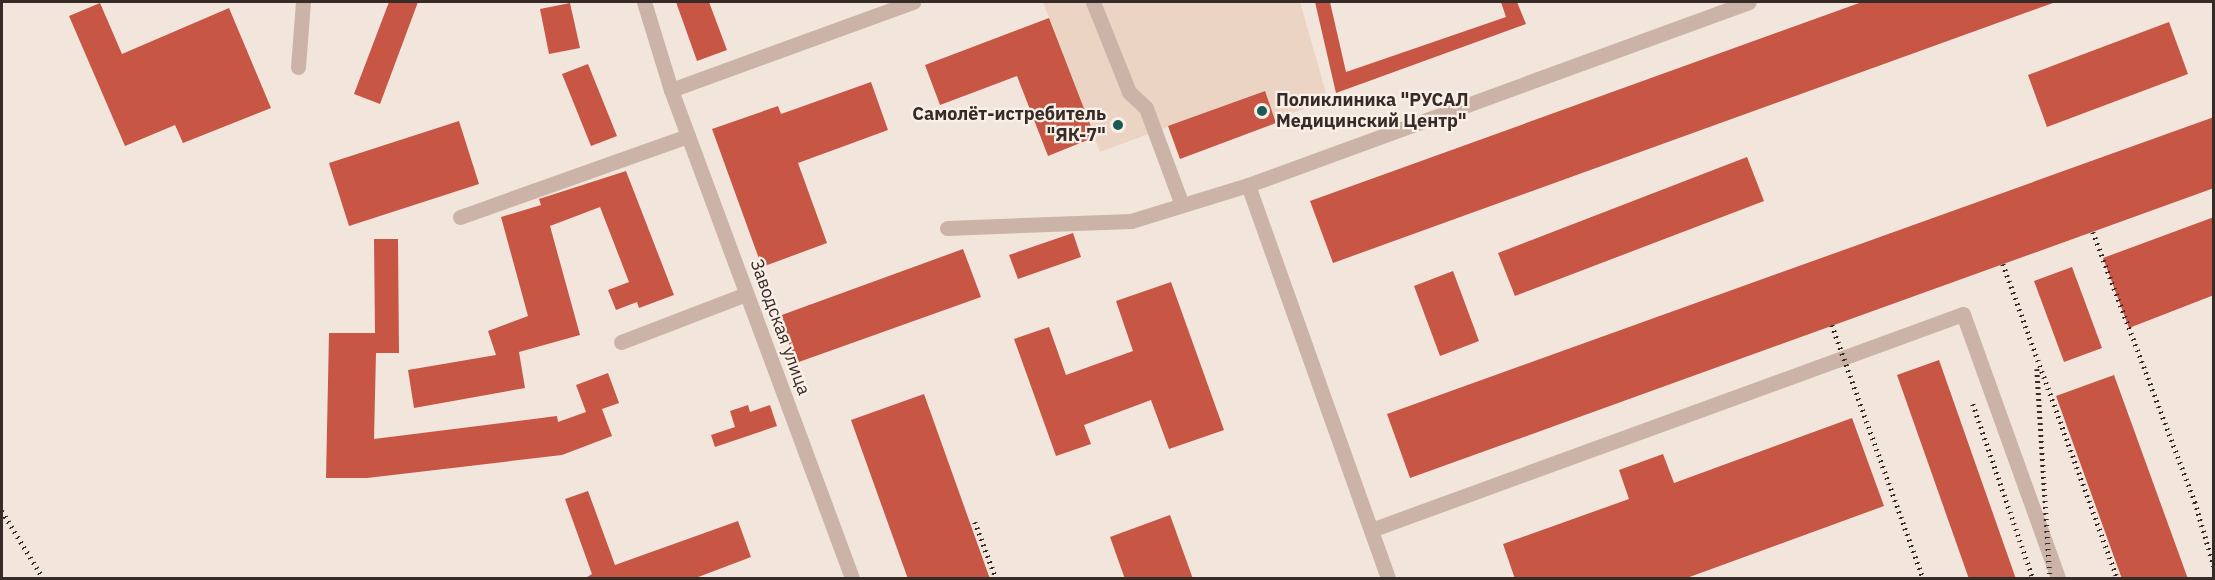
<!DOCTYPE html>
<html>
<head>
<meta charset="utf-8">
<style>
  body { margin:0 }
  #map { position:relative; width:2215px; height:580px; overflow:hidden; background:#f2e5dc; font-family:"IBM Plex Sans",sans-serif }
  div>[style] { position:absolute }
  .plaza>* { inset:0; background:#ebd4c3 }
  .building>* { inset:0; background:#c75645 }
  .minor>* { height:15px; margin:-7.5px; padding:0 7.5px; transform-origin:7.5px; border-radius:7.5px; background:#cbb4a7 }
  .rail>* { height:4.5px; margin-top:-2.25px; transform-origin:0; background:repeating-linear-gradient(90deg,#372b28 0 1.5px,transparent 0 6px) }
  .dots>* { width:16px; height:16px; translate:-50% -50%; box-sizing:border-box; border:3px solid #faf0e8; border-radius:50% }
  span { translate:-50% -50%; white-space:nowrap; text-align:center; line-height:1.15; -webkit-text-stroke:4.5px #faf0e8; paint-order:stroke }
  .poi-label { font-size:18px; color:#372b28; font-weight:700 }
  .left { translate:0 -50%; text-align:left }
  .right { translate:-100% -50%; text-align:right }
  .street-label { font-size:18px; color:#372b28 }
  .frame { position:absolute; inset:0; border:3px solid #372b28; pointer-events:none }
</style>
</head>
<body>
<div id="map">
  <div class="plaza">
    <i style="clip-path:polygon(1043px 2px,1300px 2px,1328px 100px,1275px 119px,1264px 91px,1100px 152px)"></i>
  </div>
  <div class="building">
    <i style="clip-path:polygon(389px 2px,418px 2px,380px 104px,354px 94px)"></i>
    <i style="clip-path:polygon(676px 2px,709px 2px,727px 50px,697px 61px)"></i>
    <i style="clip-path:polygon(1315px 2px,1330px 2px,1346px 72px,1506px 17px,1501px 2px,1517px 2px,1526px 24px,1336px 93px)"></i>
    <i style="clip-path:polygon(1862px 2px,2053px 3px,1333px 263px,1310px 201px)"></i>
    <i style="clip-path:polygon(100px 3px,122px 54px,229px 8px,271px 108px,183px 143px,175px 125px,125px 146px,69px 16px)"></i>
    <i style="clip-path:polygon(570px 3px,580px 48px,549px 54px,540px 9px)"></i>
    <i style="clip-path:polygon(1049px 18px,1095px 137px,1048px 156px,1017px 76px,940px 105px,925px 65px)"></i>
    <i style="clip-path:polygon(2169px 22px,2188px 74px,2047px 127px,2028px 75px)"></i>
    <i style="clip-path:polygon(588px 64px,617px 136px,591px 146px,562px 74px)"></i>
    <i style="clip-path:polygon(871px 82px,888px 130px,798px 163px,827px 243px,762px 267px,712px 129px,778px 106px,781px 114px)"></i>
    <i style="clip-path:polygon(1265px 91px,1276px 123px,1180px 159px,1168px 126px)"></i>
    <i style="clip-path:polygon(2214px 117px,2214px 188px,1410px 478px,1387px 414px)"></i>
    <i style="clip-path:polygon(459px 121px,479px 184px,349px 226px,329px 163px)"></i>
    <i style="clip-path:polygon(1747px 157px,1764px 201px,1515px 296px,1498px 253px)"></i>
    <i style="clip-path:polygon(626px 171px,674px 295px,639px 308px,637px 302px,616px 310px,608px 290px,629px 282px,600px 207px,550px 226px,580px 335px,519px 352px,525px 388px,414px 408px,408px 370px,496px 355px,488px 331px,528px 316px,501px 217px,541px 205px,539px 199px)"></i>
    <i style="clip-path:polygon(2214px 217px,2214px 295px,2129px 328px,2103px 258px)"></i>
    <i style="clip-path:polygon(1073px 233px,1081px 257px,1018px 279px,1009px 255px)"></i>
    <i style="clip-path:polygon(374px 239px,398px 239px,399px 353px,376px 353px,374px 439px,557px 416px,558px 422px,586px 412px,576px 385px,608px 373px,619px 403px,602px 409px,612px 436px,562px 455px,367px 478px,326px 478px,329px 333px,375px 333px)"></i>
    <i style="clip-path:polygon(963px 249px,981px 297px,796px 363px,779px 316px)"></i>
    <i style="clip-path:polygon(2072px 267px,2102px 348px,2064px 362px,2034px 281px)"></i>
    <i style="clip-path:polygon(1453px 271px,1479px 341px,1440px 356px,1414px 286px)"></i>
    <i style="clip-path:polygon(1171px 282px,1224px 430px,1169px 449px,1151px 400px,1084px 425px,1091px 444px,1056px 456px,1014px 339px,1049px 327px,1066px 375px,1133px 351px,1116px 301px)"></i>
    <i style="clip-path:polygon(1939px 360px,2016px 579px,1969px 579px,1897px 375px)"></i>
    <i style="clip-path:polygon(2114px 375px,2188px 579px,2122px 579px,2056px 396px)"></i>
    <i style="clip-path:polygon(924px 394px,990px 579px,908px 579px,851px 420px)"></i>
    <i style="clip-path:polygon(748px 405px,750px 412px,770px 405px,777px 426px,715px 447px,711px 435px,735px 427px,730px 411px)"></i>
    <i style="clip-path:polygon(1852px 418px,1884px 506px,1684px 579px,1515px 579px,1503px 544px,1629px 499px,1619px 470px,1663px 454px,1674px 483px)"></i>
    <i style="clip-path:polygon(588px 491px,615px 565px,738px 521px,751px 557px,693px 579px,584px 579px,592px 574px,565px 499px)"></i>
    <i style="clip-path:polygon(1170px 515px,1193px 579px,1125px 579px,1110px 537px)"></i>
  </div>
  <div class="minor">
    <i style="left:644px;top:2px;width:92px;rotate:72.9deg"></i>
    <i style="left:671px;top:90px;width:520px;rotate:69.65deg"></i>
    <i style="left:1093px;top:2px;width:97px;rotate:68.2deg"></i>
    <i style="left:1129px;top:92px;width:23px;rotate:43deg"></i>
    <i style="left:1146px;top:108px;width:103px;rotate:69.6deg"></i>
    <i style="left:298px;top:67px;width:65px;rotate:-85.6deg"></i>
    <i style="left:671px;top:90px;width:258px;rotate:-20deg"></i>
    <i style="left:1248px;top:185px;width:533px;rotate:-20.07deg"></i>
    <i style="left:460px;top:217px;width:242px;rotate:-19.6deg"></i>
    <i style="left:947px;top:228px;width:184px;rotate:-2.2deg"></i>
    <i style="left:1131px;top:221px;width:122px;rotate:-17.1deg"></i>
    <i style="left:1248px;top:185px;width:417px;rotate:70.4deg"></i>
    <i style="left:621px;top:342px;width:134px;rotate:-21deg"></i>
    <i style="left:1371px;top:530px;width:630px;rotate:-20.05deg"></i>
    <i style="left:1963px;top:314px;width:281px;rotate:70.2deg"></i>
  </div>
  <div class="rail">
    <i style="left:2093px;top:232px;width:289px;rotate:69.3deg"></i>
    <i style="left:2195px;top:502px;width:67px;rotate:73.5deg"></i>
    <i style="left:2003px;top:264px;width:334px;rotate:70deg"></i>
    <i style="left:1832px;top:325px;width:269px;rotate:70.2deg"></i>
    <i style="left:2037px;top:369px;width:209px;rotate:86.4deg"></i>
    <i style="left:1973px;top:404px;width:184px;rotate:71deg"></i>
    <i style="left:2px;top:511px;width:79px;rotate:58.5deg"></i>
    <i style="left:975px;top:522px;width:60px;rotate:69.4deg"></i>
  </div>
  <div class="dots">
    <i style="left:1262px;top:111px;background:#1d5957"></i>
    <i style="left:1118px;top:125px;background:#1d5957"></i>
  </div>
  <div class="poi-label">
    <span class="left" style="left:1276px;top:111px">Поликлиника "РУСАЛ<br>Медицинский Центр"</span>
    <span class="right" style="left:1106px;top:125px">Самолёт-истребитель<br>"ЯК-7"</span>
  </div>
  <div class="street-label">
    <span style="left:780px;top:327px;rotate:70deg">Заводская улица</span>
  </div>
  <div class="frame"></div>
</div>
</body>
</html>
